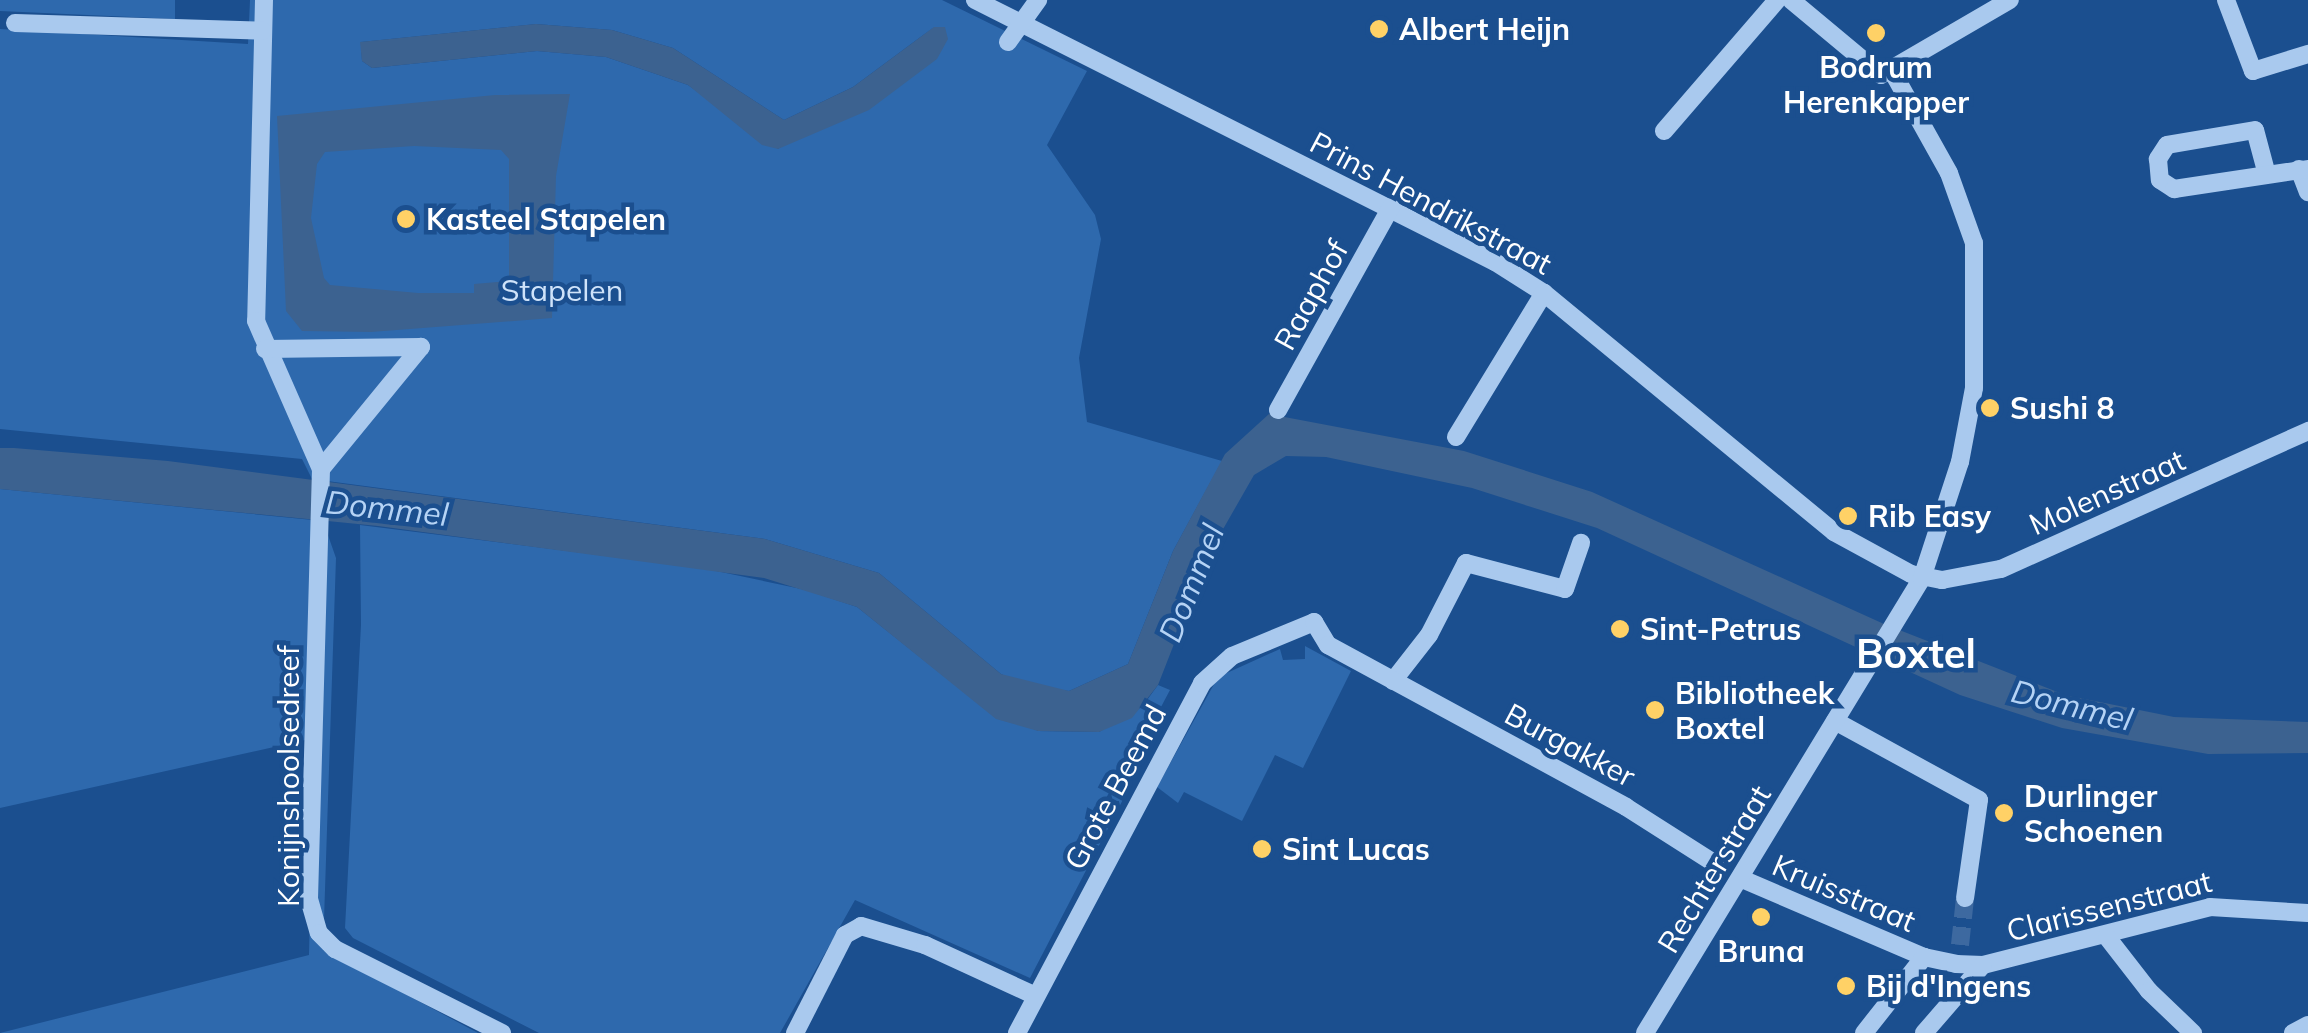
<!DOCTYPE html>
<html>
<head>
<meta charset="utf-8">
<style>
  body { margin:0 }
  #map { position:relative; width:2308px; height:1033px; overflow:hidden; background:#1b4f8f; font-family:Mulish,sans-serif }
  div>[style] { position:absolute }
  .green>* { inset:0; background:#2e69ad }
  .water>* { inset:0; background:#3c6290 }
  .minor-tunnel>* { height:18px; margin-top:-9px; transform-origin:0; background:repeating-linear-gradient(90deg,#3d69a0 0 18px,transparent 0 27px) }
  .minor>* { height:18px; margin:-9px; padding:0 9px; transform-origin:9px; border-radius:9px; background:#a9c9ee }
  .dots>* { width:28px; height:28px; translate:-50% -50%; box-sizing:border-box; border:5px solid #1b4f8f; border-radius:50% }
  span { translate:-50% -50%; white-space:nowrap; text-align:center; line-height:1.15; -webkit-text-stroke:9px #1b4f8f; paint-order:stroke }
  .poi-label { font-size:30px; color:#fff; font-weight:700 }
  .left { translate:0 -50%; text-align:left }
  .street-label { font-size:30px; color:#fff }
  .park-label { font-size:30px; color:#cfe3fa }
  .water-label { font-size:32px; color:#b5d3f5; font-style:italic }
  .district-label { font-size:40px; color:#fff; font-weight:700 }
</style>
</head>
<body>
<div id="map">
  <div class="green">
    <i style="clip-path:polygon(0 0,175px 0,175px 19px,0 11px)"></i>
    <i style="clip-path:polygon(evenodd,250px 0,942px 0,1087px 71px,1047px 145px,1095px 215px,1101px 239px,1079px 358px,1087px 422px,1222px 461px,1173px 551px,1128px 664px,1069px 691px,1028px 686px,1001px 674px,879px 573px,765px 539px,312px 479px,302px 459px,0 429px,0 29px,248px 44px,250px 0,536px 24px,612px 30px,673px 48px,784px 120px,853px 87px,934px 27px,778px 149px,688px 85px,606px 57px,537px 51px,372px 68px,362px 61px,361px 42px,536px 24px)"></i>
    <i style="clip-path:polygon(0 489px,323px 521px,336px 558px,323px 950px,478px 1033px,0 1033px,309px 955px,314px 738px,0 808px)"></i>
    <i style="clip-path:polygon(360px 525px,702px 568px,806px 590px,857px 607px,945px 677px,1038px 731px,1099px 732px,1142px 707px,1158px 685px,1170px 690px,1134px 758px,1130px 786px,1030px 978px,855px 900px,780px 1033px,539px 1033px,353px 938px,345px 928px,361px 625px)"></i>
    <i style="clip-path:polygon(1305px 646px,1351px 671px,1303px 768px,1275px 755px,1242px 821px,1184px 792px,1178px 803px,1157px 787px,1218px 677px,1280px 649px,1283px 660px,1305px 659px)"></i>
  </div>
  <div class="water">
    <i style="clip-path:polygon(536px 24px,612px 30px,673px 48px,784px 120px,853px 87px,934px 27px,945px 27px,948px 39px,937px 59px,869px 110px,778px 149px,762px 145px,688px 85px,606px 57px,537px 51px,372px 68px,362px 61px,360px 42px)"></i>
    <i style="clip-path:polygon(evenodd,570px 94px,556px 176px,552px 318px,371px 332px,302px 331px,286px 311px,277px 116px,495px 95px,570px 94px,414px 146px,501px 150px,509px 159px,509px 281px,474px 284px,474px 293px,418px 293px,330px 285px,324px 278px,311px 218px,317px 164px,325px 152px,414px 146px)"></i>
    <i style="clip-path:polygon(1269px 414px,1464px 451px,1592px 492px,1884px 624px,2065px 695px,2174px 717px,2308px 722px,2308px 753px,2208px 754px,2062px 728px,1960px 695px,1597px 528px,1472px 488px,1326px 457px,1286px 456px,1254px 475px,1210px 552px,1158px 685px,1132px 718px,1099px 732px,1038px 731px,996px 719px,857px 607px,764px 578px,378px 526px,0 489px,0 448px,14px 448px,168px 461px,765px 539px,879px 573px,1001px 674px,1069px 691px,1128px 664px,1173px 551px,1225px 454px)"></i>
  </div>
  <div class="minor-tunnel">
    <i style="left:1960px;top:945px;width:47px;rotate:-83.9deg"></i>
  </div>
  <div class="minor">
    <i style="left:264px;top:0;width:321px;rotate:91.4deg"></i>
    <i style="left:256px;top:321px;width:162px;rotate:66.3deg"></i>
    <i style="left:321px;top:469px;width:430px;rotate:91.6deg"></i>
    <i style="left:309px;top:899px;width:35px;rotate:74deg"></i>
    <i style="left:319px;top:933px;width:23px;rotate:45deg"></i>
    <i style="left:335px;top:949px;width:187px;rotate:26.7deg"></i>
    <i style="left:975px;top:0;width:582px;rotate:26.74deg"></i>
    <i style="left:1495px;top:262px;width:58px;rotate:32.3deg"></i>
    <i style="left:1544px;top:293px;width:376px;rotate:39.5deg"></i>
    <i style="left:1834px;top:532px;width:88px;rotate:28.6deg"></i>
    <i style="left:1911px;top:574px;width:32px;rotate:11deg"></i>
    <i style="left:1942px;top:580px;width:60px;rotate:-10.6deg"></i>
    <i style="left:2001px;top:569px;width:337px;rotate:-24.2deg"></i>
    <i style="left:1791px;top:0;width:117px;rotate:39.8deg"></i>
    <i style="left:1881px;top:75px;width:149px;rotate:-30.2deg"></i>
    <i style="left:2226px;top:0;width:76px;rotate:69.2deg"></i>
    <i style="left:2253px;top:71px;width:58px;rotate:-17.2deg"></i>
    <i style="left:15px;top:23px;width:248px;rotate:1.8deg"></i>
    <i style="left:1008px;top:42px;width:52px;rotate:-54.5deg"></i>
    <i style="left:1664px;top:131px;width:173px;rotate:-49.2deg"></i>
    <i style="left:2299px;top:169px;width:25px;rotate:69deg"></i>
    <i style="left:2266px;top:171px;width:42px;rotate:-105deg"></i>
    <i style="left:2255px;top:130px;width:89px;rotate:170.3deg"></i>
    <i style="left:2167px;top:145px;width:17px;rotate:123deg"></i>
    <i style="left:2158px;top:159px;width:21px;rotate:85deg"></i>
    <i style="left:2160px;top:180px;width:17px;rotate:33deg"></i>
    <i style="left:2174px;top:189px;width:135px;rotate:-8.5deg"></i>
    <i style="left:265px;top:349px;width:156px;rotate:-0.7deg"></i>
    <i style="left:1278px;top:410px;width:232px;rotate:-60.9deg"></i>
    <i style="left:1456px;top:437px;width:169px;rotate:-58.6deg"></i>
    <i style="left:321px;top:469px;width:158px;rotate:-50.7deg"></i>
    <i style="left:1393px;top:681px;width:58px;rotate:-52deg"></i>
    <i style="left:1429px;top:635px;width:81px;rotate:-62.8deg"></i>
    <i style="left:1466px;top:563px;width:102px;rotate:14.7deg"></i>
    <i style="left:1565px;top:589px;width:49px;rotate:-70.8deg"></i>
    <i style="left:1835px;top:721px;width:164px;rotate:28.7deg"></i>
    <i style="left:1979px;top:800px;width:99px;rotate:98.1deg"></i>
    <i style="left:1742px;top:879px;width:198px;rotate:23.2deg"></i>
    <i style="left:1924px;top:957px;width:33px;rotate:12deg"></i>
    <i style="left:1956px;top:964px;width:27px;rotate:2deg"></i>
    <i style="left:1983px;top:965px;width:234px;rotate:-14.3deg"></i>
    <i style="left:2210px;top:907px;width:98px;rotate:3.5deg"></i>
    <i style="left:2107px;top:937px;width:68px;rotate:52.1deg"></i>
    <i style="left:2149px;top:991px;width:61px;rotate:43.7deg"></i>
    <i style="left:795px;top:1033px;width:110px;rotate:-63deg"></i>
    <i style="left:845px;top:935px;width:18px;rotate:-29deg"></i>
    <i style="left:861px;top:926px;width:67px;rotate:16.5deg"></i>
    <i style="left:925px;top:945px;width:122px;rotate:24.7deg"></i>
    <i style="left:1017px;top:1033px;width:396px;rotate:-62.1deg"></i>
    <i style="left:1202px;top:683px;width:40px;rotate:-42deg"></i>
    <i style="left:1232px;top:656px;width:89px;rotate:-22.5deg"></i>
    <i style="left:1314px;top:622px;width:27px;rotate:59deg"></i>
    <i style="left:1328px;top:645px;width:339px;rotate:28.5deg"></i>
    <i style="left:1626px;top:807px;width:108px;rotate:32.5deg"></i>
    <i style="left:1645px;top:1033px;width:533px;rotate:-58.67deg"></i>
    <i style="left:1922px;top:578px;width:122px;rotate:-71.9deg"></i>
    <i style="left:1960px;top:462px;width:75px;rotate:-79.3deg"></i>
    <i style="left:1974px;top:388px;width:145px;rotate:-90deg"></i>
    <i style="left:1974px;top:243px;width:74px;rotate:-109.7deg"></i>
    <i style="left:1949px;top:173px;width:115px;rotate:-119.2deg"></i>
    <i style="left:1864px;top:1033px;width:97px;rotate:-51.7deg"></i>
    <i style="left:1924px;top:1033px;width:90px;rotate:-49.1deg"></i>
    <i style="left:2293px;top:1033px;width:17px;rotate:-28deg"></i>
  </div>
  <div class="dots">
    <i style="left:1379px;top:29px;background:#ffd166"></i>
    <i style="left:1876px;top:33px;background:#ffd166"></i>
    <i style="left:406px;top:219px;background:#ffd166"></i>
    <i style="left:1990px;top:408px;background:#ffd166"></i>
    <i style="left:1848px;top:516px;background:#ffd166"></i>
    <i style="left:1620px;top:629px;background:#ffd166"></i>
    <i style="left:1655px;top:710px;background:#ffd166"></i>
    <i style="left:2004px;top:813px;background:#ffd166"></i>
    <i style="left:1262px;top:849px;background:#ffd166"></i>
    <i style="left:1761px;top:917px;background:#ffd166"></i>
    <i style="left:1846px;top:986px;background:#ffd166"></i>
  </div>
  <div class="poi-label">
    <span class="left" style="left:1399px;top:29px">Albert Heijn</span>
    <span style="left:1876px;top:84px">Bodrum<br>Herenkapper</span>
    <span class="left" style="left:426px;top:219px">Kasteel Stapelen</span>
    <span class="left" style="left:2010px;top:408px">Sushi 8</span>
    <span class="left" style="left:1868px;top:516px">Rib Easy</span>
    <span class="left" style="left:1640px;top:629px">Sint-Petrus</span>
    <span class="left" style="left:1675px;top:710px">Bibliotheek<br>Boxtel</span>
    <span class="left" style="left:2024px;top:813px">Durlinger<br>Schoenen</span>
    <span class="left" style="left:1282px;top:849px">Sint Lucas</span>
    <span style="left:1761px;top:951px">Bruna</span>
    <span class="left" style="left:1866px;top:986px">Bij d'Ingens</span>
  </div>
  <div class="street-label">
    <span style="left:1431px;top:203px;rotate:28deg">Prins Hendrikstraat</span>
    <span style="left:1311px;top:295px;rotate:-61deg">Raaphof</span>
    <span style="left:2107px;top:492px;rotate:-24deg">Molenstraat</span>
    <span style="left:1570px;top:745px;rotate:28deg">Burgakker</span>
    <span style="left:288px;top:776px;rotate:-90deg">Konijnshoolsedreef</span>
    <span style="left:1115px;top:787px;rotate:-62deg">Grote Beemd</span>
    <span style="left:1714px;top:869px;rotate:-59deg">Rechterstraat</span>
    <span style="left:1844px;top:893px;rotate:23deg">Kruisstraat</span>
    <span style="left:2109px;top:906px;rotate:-14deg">Clarissenstraat</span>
  </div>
  <div class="park-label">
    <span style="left:562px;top:290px">Stapelen</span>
  </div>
  <div class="water-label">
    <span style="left:387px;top:508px;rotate:6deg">Dommel</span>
    <span style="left:1191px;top:583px;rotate:-68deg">Dommel</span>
    <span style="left:2072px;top:705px;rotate:14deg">Dommel</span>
  </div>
  <div class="district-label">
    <span style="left:1916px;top:653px">Boxtel</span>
  </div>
</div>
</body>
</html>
